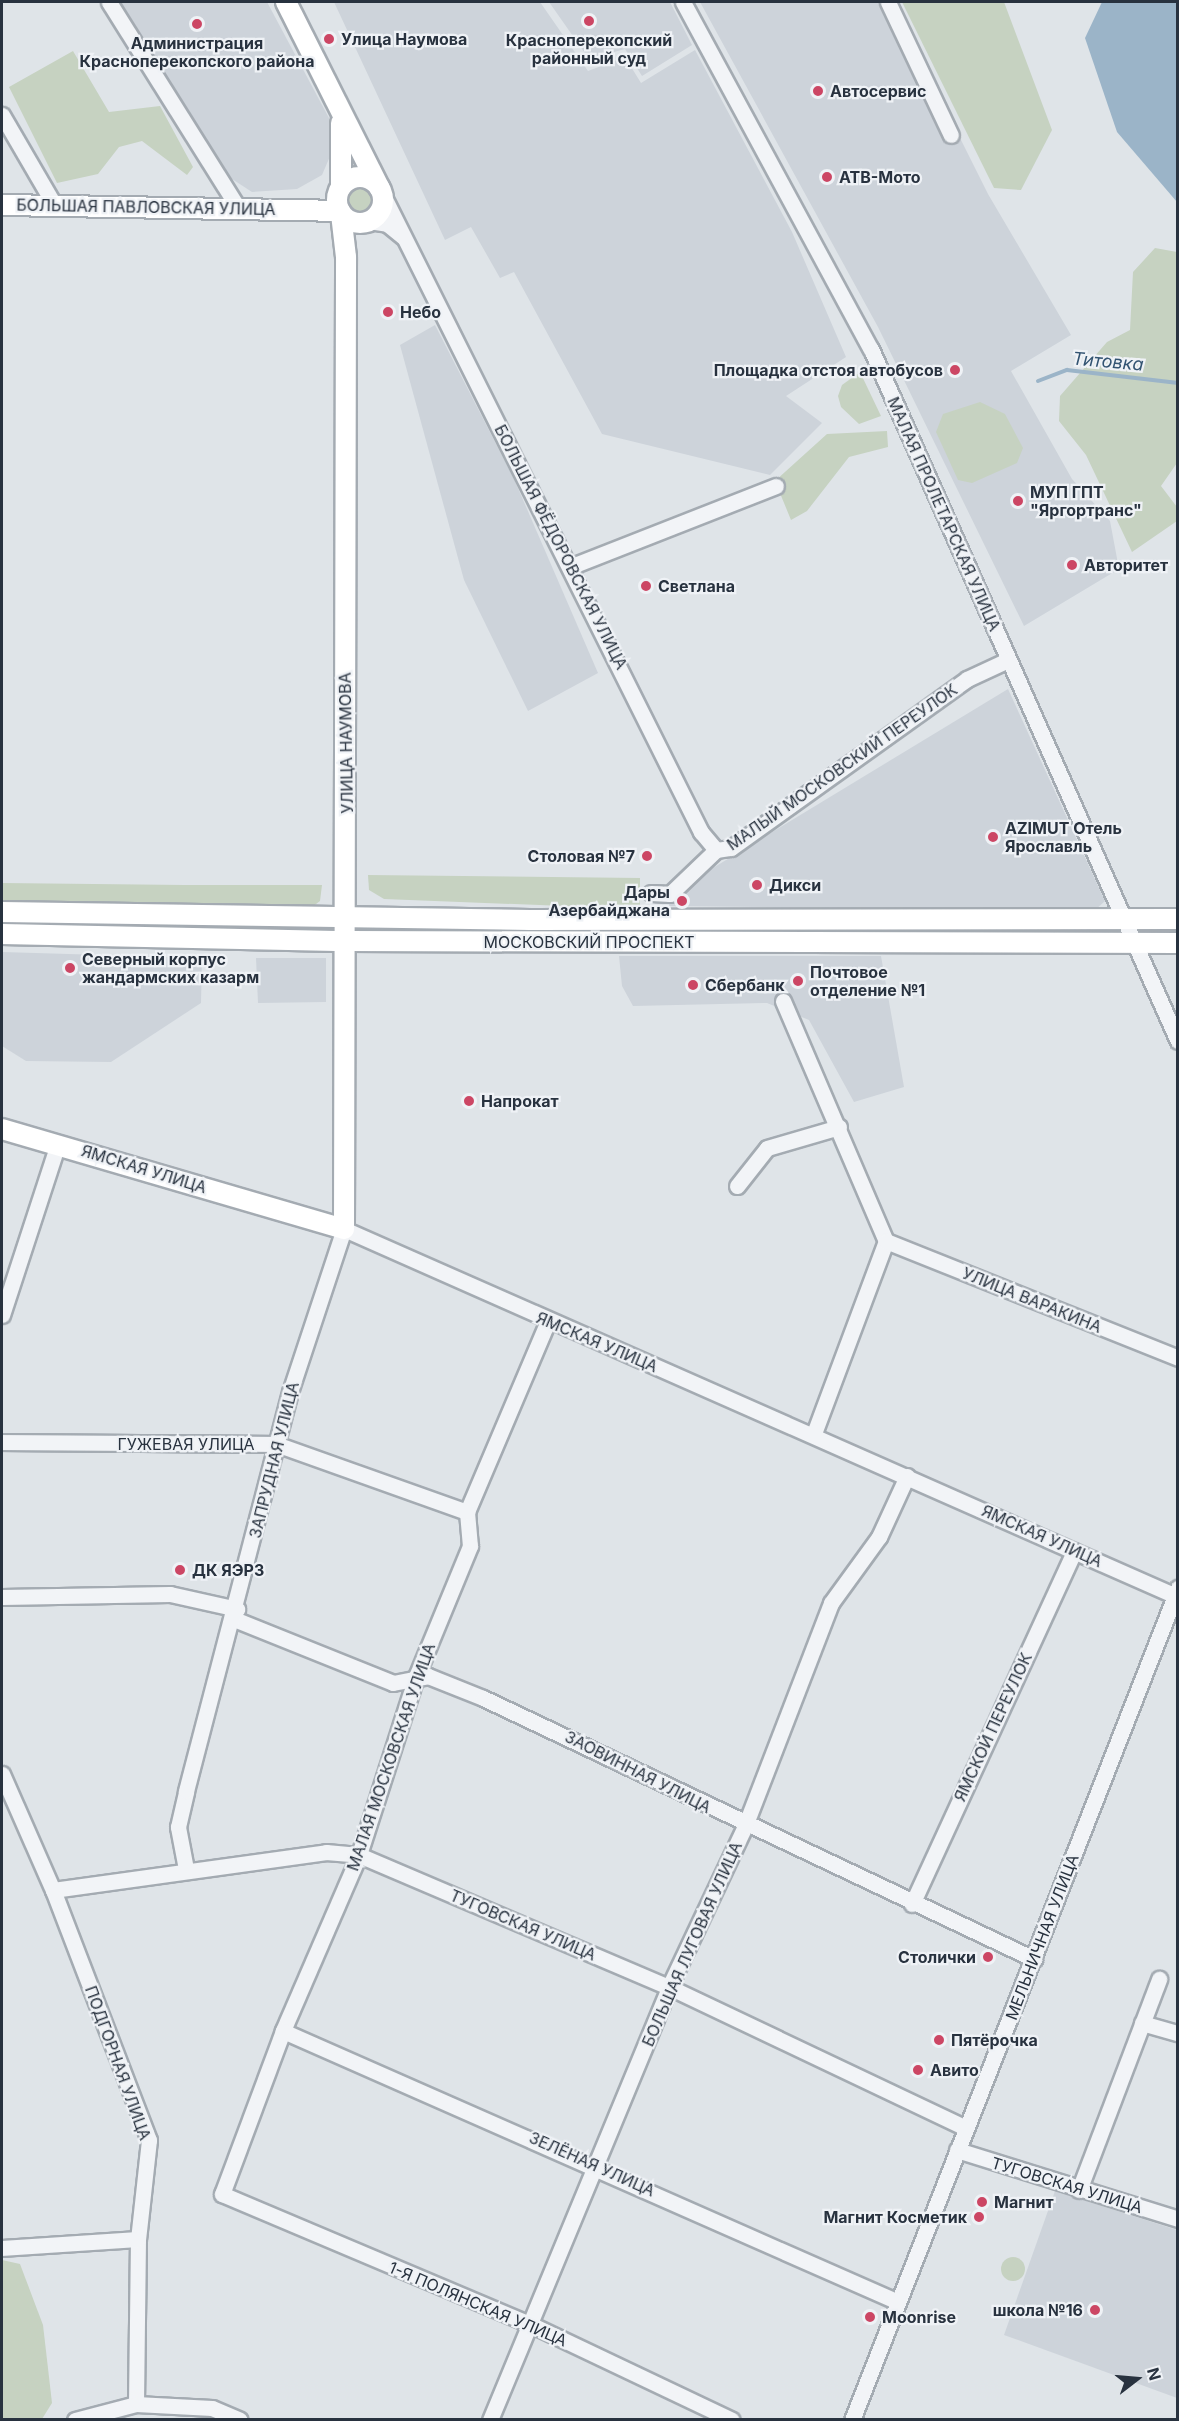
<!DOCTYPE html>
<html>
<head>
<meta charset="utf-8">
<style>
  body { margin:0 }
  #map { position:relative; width:1179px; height:2421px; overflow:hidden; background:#dfe4e8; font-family:Inter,sans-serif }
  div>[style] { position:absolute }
  .built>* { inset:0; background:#cdd3da }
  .green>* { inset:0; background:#c6d2c1 }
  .round { border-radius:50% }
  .water>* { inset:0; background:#9bb4c8 }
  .stream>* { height:4px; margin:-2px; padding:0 2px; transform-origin:2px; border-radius:2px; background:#9bb4c8 }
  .roads { filter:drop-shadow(2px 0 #a4abb2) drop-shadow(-2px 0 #a4abb2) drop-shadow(0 2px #a4abb2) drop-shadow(0 -2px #a4abb2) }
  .minor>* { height:15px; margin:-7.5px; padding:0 7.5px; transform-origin:7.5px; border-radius:7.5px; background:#f2f4f7 }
  .major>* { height:20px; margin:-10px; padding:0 10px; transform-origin:10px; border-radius:10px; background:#fff }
  .major>.ring { margin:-10px; padding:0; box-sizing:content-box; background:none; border:20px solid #fff; border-radius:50% }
  .dots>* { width:16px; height:16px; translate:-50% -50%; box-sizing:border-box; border:3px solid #eff2f6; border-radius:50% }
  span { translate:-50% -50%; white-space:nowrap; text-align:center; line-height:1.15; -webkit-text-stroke:4.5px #eff2f6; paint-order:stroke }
  .poi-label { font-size:16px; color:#28323f; font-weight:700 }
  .left { translate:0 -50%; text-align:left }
  .right { translate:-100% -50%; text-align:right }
  .street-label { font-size:16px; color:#28323f }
  .water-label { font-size:18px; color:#335472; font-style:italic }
  .frame { position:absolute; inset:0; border:3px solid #28323f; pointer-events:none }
  .north { position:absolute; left:1107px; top:2349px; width:60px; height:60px; -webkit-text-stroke:4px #eff2f6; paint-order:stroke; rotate:74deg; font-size:16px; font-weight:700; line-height:24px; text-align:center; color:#28323f }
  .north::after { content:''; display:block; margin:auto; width:21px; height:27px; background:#28323f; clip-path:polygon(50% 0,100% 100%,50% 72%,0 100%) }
</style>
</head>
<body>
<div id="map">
  <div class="built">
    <i style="clip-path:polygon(118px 2px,267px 2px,329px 118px,334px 147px,322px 175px,297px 189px,252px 192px,229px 177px)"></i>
    <i style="clip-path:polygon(334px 2px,540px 2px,588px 71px,625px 57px,641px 83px,695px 50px,792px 232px,846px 357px,786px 396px,822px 423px,770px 475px,602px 434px,514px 272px,500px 278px,471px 227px,445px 240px)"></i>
    <i style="clip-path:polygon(549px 2px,670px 2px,692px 45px,642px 76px,625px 49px,589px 59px)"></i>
    <i style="clip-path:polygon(700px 2px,892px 2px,988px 194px,1071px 335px,1011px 371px,1072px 479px,1110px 521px,1119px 569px,1024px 626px,878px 327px)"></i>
    <i style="clip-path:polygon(435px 325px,514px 479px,598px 673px,528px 711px,464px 580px,400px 345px)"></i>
    <i style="clip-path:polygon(1008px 689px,1105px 901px,1094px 911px,669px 906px,670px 894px)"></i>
    <i style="clip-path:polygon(2px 952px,202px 958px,201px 1003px,111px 1062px,26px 1061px,2px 1046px)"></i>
    <i style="clip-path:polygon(619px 956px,881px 956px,904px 1087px,854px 1102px,809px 1020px,767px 1003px,633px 1006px,622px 986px)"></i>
    <i style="clip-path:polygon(256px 958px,326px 958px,326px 1002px,258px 1003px)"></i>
    <i style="clip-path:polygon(1055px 2191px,1177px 2230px,1177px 2398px,1004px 2335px)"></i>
  </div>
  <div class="green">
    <i style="clip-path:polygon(902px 2px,1004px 2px,1052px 130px,1021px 190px,994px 188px)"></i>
    <i style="clip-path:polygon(73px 51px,109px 112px,160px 106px,193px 167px,187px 175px,142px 141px,119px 147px,98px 174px,57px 183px,9px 87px)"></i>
    <i class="round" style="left:344px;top:184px;width:32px;height:32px"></i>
    <i style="clip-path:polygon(1155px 248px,1177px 252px,1177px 463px,1161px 486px,1177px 507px,1177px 521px,1132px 552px,1086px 455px,1059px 421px,1060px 396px,1107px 342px,1130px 330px,1133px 272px)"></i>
    <i style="clip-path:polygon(860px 372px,881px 416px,859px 424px,841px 407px,838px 396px,842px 385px)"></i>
    <i style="clip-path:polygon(980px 402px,1005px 414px,1023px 448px,1017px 463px,972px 483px,958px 480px,936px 432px,943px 414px)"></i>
    <i style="clip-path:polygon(887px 431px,888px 447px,849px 457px,807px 511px,791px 520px,775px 481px,827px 434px)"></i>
    <i style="clip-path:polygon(368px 875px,640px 878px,640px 909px,384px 899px,369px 890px)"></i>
    <i style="clip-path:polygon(2px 883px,185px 885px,322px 885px,320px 901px,308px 910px,2px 901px)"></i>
    <i class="round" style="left:1001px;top:2257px;width:24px;height:24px"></i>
    <i style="clip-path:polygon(2px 2260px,20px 2264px,43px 2325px,52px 2403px,42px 2419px,2px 2419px)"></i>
  </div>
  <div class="water">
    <i style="clip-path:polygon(1102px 2px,1177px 2px,1177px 202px,1117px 132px,1085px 38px)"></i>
  </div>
  <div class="stream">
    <i style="left:1038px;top:381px;width:31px;rotate:-21deg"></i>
    <i style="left:1067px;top:370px;width:112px;rotate:6.7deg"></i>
  </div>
  <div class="roads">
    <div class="minor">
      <i style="left:109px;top:2px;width:243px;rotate:57.9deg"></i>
      <i style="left:683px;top:2px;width:395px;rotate:61.6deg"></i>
      <i style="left:871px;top:349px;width:757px;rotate:66.08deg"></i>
      <i style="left:888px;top:2px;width:147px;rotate:64.7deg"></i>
      <i style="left:2px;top:115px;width:105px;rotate:59.8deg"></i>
      <i style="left:380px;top:189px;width:719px;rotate:63.47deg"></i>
      <i style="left:701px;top:832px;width:23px;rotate:50deg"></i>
      <i style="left:369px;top:221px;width:18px;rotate:9deg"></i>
      <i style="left:387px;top:224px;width:21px;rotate:39deg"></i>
      <i style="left:572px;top:566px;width:219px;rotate:-21.4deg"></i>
      <i style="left:651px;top:893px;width:19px;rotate:3deg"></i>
      <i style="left:670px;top:894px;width:64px;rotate:-43.7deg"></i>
      <i style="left:716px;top:850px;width:15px;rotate:-8deg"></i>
      <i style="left:731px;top:848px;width:290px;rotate:-35.6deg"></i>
      <i style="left:967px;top:679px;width:45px;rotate:-24.9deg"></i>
      <i style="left:783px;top:1001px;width:261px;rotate:66.8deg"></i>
      <i style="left:886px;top:1241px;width:206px;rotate:110.5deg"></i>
      <i style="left:737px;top:1186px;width:48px;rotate:-51.7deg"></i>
      <i style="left:767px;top:1148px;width:75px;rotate:-16.3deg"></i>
      <i style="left:886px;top:1241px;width:315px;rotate:21.8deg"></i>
      <i style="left:2px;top:1315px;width:180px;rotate:-71.9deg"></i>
      <i style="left:548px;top:1321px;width:207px;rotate:113deg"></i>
      <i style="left:467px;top:1512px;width:34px;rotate:85deg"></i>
      <i style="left:470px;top:1546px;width:142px;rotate:112.4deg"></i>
      <i style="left:416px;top:1677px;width:187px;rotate:107.8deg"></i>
      <i style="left:359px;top:1855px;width:192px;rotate:113.4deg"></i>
      <i style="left:283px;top:2031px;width:174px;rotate:110.5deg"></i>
      <i style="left:222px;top:2194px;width:337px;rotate:22.9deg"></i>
      <i style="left:532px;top:2325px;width:221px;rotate:25.4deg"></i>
      <i style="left:2px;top:1442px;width:274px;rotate:0.4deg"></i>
      <i style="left:276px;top:1444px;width:203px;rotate:19.6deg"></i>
      <i style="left:2px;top:1597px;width:168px;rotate:-1deg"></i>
      <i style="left:170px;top:1594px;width:69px;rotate:12.6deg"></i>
      <i style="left:234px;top:1619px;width:171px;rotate:21.9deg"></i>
      <i style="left:393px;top:1683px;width:36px;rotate:-11deg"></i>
      <i style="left:428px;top:1676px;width:59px;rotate:21.8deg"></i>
      <i style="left:483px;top:1698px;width:610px;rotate:25.35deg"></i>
      <i style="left:2px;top:1774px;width:127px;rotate:66.3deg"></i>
      <i style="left:53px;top:1890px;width:268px;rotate:69deg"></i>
      <i style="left:149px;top:2140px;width:100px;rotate:96.3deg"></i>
      <i style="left:138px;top:2239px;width:165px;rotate:90.7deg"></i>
      <i style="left:186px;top:1869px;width:43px;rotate:-100.8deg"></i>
      <i style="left:178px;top:1827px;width:37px;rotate:-77deg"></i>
      <i style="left:186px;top:1791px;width:412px;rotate:-75.4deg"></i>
      <i style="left:290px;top:1392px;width:172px;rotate:-71.7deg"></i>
      <i style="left:344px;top:1229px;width:912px;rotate:23.81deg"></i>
      <i style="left:53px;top:1890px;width:276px;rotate:-7.9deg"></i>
      <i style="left:326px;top:1852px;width:33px;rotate:5deg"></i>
      <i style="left:359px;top:1855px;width:337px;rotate:23.1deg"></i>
      <i style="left:669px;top:1987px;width:329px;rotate:25.4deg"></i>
      <i style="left:912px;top:1904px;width:388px;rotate:-65.3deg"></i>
      <i style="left:1142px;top:2023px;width:37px;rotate:16deg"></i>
      <i style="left:283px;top:2031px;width:672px;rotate:23.78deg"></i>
      <i style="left:957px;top:2150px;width:232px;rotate:17.3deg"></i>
      <i style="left:1079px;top:2190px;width:226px;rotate:-69.2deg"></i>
      <i style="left:2px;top:2248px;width:136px;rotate:-3.8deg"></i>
      <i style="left:75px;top:2420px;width:63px;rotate:-14.7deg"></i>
      <i style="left:136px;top:2404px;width:76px;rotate:3deg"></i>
      <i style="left:212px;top:2408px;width:30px;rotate:23deg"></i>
      <i style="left:490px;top:2420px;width:469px;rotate:-67.5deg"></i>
      <i style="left:669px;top:1987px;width:178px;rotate:-64.7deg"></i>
      <i style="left:745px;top:1826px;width:239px;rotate:-68.9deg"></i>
      <i style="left:831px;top:1603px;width:82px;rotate:-54deg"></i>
      <i style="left:879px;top:1537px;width:67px;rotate:-65.3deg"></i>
      <i style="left:852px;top:2420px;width:894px;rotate:-68.6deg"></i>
    </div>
    <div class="major">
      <i style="left:286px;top:2px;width:209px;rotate:63.3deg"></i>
      <i class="ring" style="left:337px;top:177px;width:26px;height:26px"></i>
      <i style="left:341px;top:187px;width:64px;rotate:-90deg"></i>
      <i style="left:2px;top:205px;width:338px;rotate:1deg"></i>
      <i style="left:2px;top:912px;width:528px;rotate:0.87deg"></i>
      <i style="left:530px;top:920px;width:648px;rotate:-0.09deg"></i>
      <i style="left:2px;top:934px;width:346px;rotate:1.2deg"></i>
      <i style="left:348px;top:941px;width:830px;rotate:0.14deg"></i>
      <i style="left:2px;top:1129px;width:356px;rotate:16.3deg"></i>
      <i style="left:344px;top:1229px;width:972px;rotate:-89.88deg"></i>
      <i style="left:346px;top:257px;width:43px;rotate:-96.6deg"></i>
    </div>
  </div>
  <div class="dots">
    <i style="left:589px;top:21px;background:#cc4664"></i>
    <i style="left:197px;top:24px;background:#cc4664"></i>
    <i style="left:329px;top:39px;background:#cc4664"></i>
    <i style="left:818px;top:91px;background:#cc4664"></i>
    <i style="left:827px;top:177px;background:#cc4664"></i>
    <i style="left:388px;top:312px;background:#cc4664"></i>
    <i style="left:955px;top:370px;background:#cc4664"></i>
    <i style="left:1018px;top:501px;background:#cc4664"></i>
    <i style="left:1072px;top:565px;background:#cc4664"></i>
    <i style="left:646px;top:586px;background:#cc4664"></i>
    <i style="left:993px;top:837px;background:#cc4664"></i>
    <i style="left:647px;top:856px;background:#cc4664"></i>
    <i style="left:757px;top:885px;background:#cc4664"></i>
    <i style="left:682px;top:901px;background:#cc4664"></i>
    <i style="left:70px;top:968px;background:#cc4664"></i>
    <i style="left:798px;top:981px;background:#cc4664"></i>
    <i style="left:693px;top:985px;background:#cc4664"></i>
    <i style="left:469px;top:1101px;background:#cc4664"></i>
    <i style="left:180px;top:1570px;background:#cc4664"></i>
    <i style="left:988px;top:1957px;background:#cc4664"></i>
    <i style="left:939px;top:2040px;background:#cc4664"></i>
    <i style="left:918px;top:2070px;background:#cc4664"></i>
    <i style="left:982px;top:2202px;background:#cc4664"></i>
    <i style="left:979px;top:2217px;background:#cc4664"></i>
    <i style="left:1095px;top:2310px;background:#cc4664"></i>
    <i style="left:870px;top:2317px;background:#cc4664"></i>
  </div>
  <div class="poi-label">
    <span class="left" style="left:341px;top:39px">Улица Наумова</span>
    <span style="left:589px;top:49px">Красноперекопский<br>районный суд</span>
    <span style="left:197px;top:52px">Администрация<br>Красноперекопского района</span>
    <span class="left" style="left:830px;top:91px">Автосервис</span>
    <span class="left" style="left:839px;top:177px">АТВ-Мото</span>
    <span class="left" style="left:400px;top:312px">Небо</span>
    <span class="right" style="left:943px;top:370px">Площадка отстоя автобусов</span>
    <span class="left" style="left:1030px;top:501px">МУП ГПТ<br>"Яргортранс"</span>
    <span class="left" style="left:1084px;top:565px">Авторитет</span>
    <span class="left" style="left:658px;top:586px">Светлана</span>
    <span class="left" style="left:1005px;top:837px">AZIMUT Отель<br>Ярославль</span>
    <span class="right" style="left:635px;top:856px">Столовая №7</span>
    <span class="left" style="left:769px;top:885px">Дикси</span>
    <span class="right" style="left:670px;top:901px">Дары<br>Азербайджана</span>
    <span class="left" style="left:82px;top:968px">Северный корпус<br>жандармских казарм</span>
    <span class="left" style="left:810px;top:981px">Почтовое<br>отделение №1</span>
    <span class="left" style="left:705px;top:985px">Сбербанк</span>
    <span class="left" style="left:481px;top:1101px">Напрокат</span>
    <span class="left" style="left:192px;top:1570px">ДК ЯЭРЗ</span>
    <span class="right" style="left:976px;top:1957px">Столички</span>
    <span class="left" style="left:951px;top:2040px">Пятёрочка</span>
    <span class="left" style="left:930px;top:2070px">Авито</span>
    <span class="left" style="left:994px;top:2202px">Магнит</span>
    <span class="right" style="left:967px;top:2217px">Магнит Косметик</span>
    <span class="right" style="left:1083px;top:2310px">школа №16</span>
    <span class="left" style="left:882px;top:2317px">Moonrise</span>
  </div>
  <div class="street-label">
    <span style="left:146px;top:207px;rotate:1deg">БОЛЬШАЯ ПАВЛОВСКАЯ УЛИЦА</span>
    <span style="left:944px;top:514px;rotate:66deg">МАЛАЯ ПРОЛЕТАРСКАЯ УЛИЦА</span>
    <span style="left:561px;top:547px;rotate:63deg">БОЛЬШАЯ ФЁДОРОВСКАЯ УЛИЦА</span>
    <span style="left:346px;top:743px;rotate:-91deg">УЛИЦА НАУМОВА</span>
    <span style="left:842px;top:767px;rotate:-35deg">МАЛЫЙ МОСКОВСКИЙ ПЕРЕУЛОК</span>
    <span style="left:589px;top:942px">МОСКОВСКИЙ ПРОСПЕКТ</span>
    <span style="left:144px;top:1169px;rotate:17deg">ЯМСКАЯ УЛИЦА</span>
    <span style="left:1032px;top:1300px;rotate:22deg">УЛИЦА ВАРАКИНА</span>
    <span style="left:597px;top:1342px;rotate:23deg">ЯМСКАЯ УЛИЦА</span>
    <span style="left:186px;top:1444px">ГУЖЕВАЯ УЛИЦА</span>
    <span style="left:274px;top:1460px;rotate:-76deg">ЗАПРУДНАЯ УЛИЦА</span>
    <span style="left:1042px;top:1536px;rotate:24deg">ЯМСКАЯ УЛИЦА</span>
    <span style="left:993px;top:1727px;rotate:-65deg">ЯМСКОЙ ПЕРЕУЛОК</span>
    <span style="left:391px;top:1757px;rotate:-71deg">МАЛАЯ МОСКОВСКАЯ УЛИЦА</span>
    <span style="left:638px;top:1772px;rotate:27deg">ЗАОВИННАЯ УЛИЦА</span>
    <span style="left:523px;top:1925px;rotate:23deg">ТУГОВСКАЯ УЛИЦА</span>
    <span style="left:1042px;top:1937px;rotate:-69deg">МЕЛЬНИЧНАЯ УЛИЦА</span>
    <span style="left:692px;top:1944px;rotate:-66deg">БОЛЬШАЯ ЛУГОВАЯ УЛИЦА</span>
    <span style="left:118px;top:2063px;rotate:70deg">ПОДГОРНАЯ УЛИЦА</span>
    <span style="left:592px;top:2164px;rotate:24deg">ЗЕЛЁНАЯ УЛИЦА</span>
    <span style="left:1067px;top:2185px;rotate:17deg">ТУГОВСКАЯ УЛИЦА</span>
    <span style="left:478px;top:2304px;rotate:23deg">1-Я ПОЛЯНСКАЯ УЛИЦА</span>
  </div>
  <div class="water-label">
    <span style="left:1108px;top:362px;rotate:5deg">Титовка</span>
  </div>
  <div class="frame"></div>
  <div class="north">N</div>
</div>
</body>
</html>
